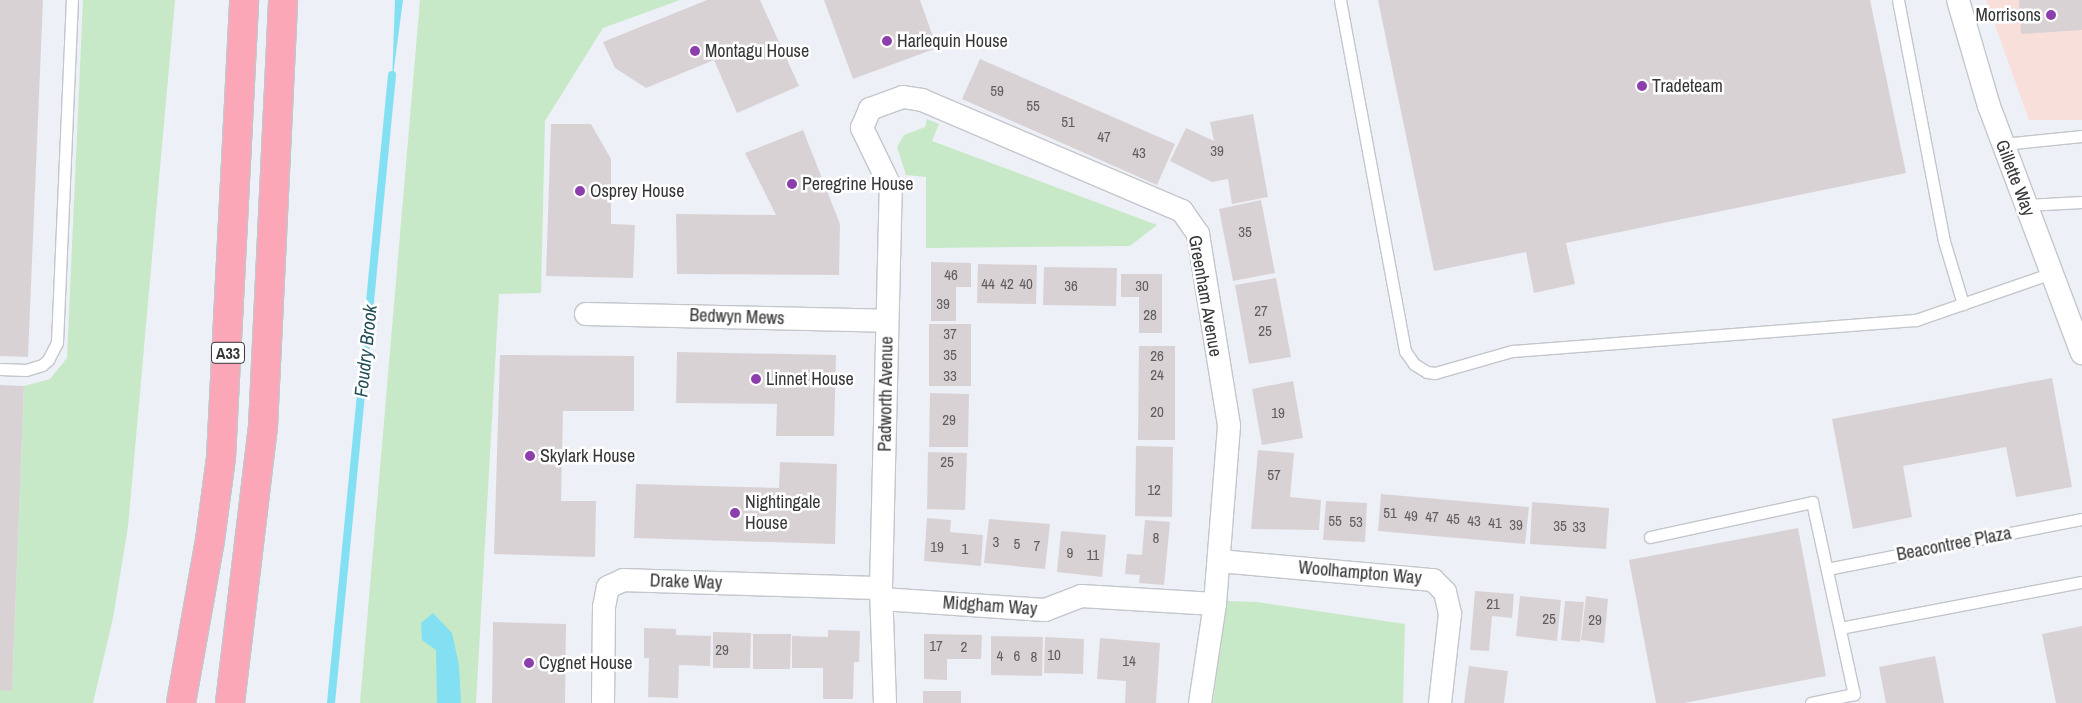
<!DOCTYPE html>
<html>
<head>
<meta charset="utf-8">
<style>
  body { margin:0 }
  #map { position:relative; width:2082px; height:703px; overflow:hidden; background:#edf0f6; font-family:"Archivo Narrow",sans-serif }
  div>[style] { position:absolute }
  .commercial>* { inset:0; background:#f9dfd9 }
  .green>* { inset:0; background:#c8e9c7 }
  .water>* { inset:0; background:#83dff2 }
  .stream>* { height:8px; margin:-4px; padding:0 4px; transform-origin:4px; border-radius:4px; background:#83dff2 }
  .building>* { inset:0; background:#d9d2d5 }
  .roads { filter:drop-shadow(1px 0 #c3c6cb) drop-shadow(-1px 0 #c3c6cb) drop-shadow(0 1px #c3c6cb) drop-shadow(0 -1px #c3c6cb) }
  .service>* { height:11px; margin:-5.5px; padding:0 5.5px; transform-origin:5.5px; border-radius:5.5px; background:#fff }
  .minor>* { height:22px; margin:-11px; padding:0 11px; transform-origin:11px; border-radius:11px; background:#fff }
  .trunk>* { height:28px; margin:-14px; padding:0 14px; transform-origin:14px; border-radius:14px; background:#fca7b8 }
  .dots>* { width:14px; height:14px; translate:-50% -50%; box-sizing:border-box; border:2px solid #fff; border-radius:50% }
  span { translate:-50% -50%; white-space:nowrap; text-align:center; line-height:1.15; -webkit-text-stroke:5px #fff; paint-order:stroke }
  .number-label { font-size:15px; color:#5e5d5f }
  .number-label span { -webkit-text-stroke-width:0 }
  .shield-label span { padding:1px 4px; background:#fff; border:1px solid; border-radius:4px; -webkit-text-stroke-width:0 }
  .shield-label { font-size:16px; color:#353638; font-weight:700 }
  .poi-label { font-size:18px; color:#353638 }
  .right { translate:-100% -50%; text-align:right }
  .left { translate:0 -50%; text-align:left }
  .street-label { font-size:18px; color:#353638 }
  .water-label { font-size:19px; color:#244f57; font-style:italic }
</style>
</head>
<body>
<div id="map">
  <div class="commercial">
    <i style="clip-path:polygon(1986px 0,2082px 0,2082px 120px,2029px 120px)"></i>
  </div>
  <div class="green">
    <i style="clip-path:polygon(83px 0,175px 0,128px 527px,113px 618px,93px 703px,0 703px,0 690px,12px 690px,24px 386px,50px 379px,67px 358px)"></i>
    <i style="clip-path:polygon(420px 0,680px 0,603px 28px,545px 121px,541px 293px,499px 294px,476px 703px,360px 703px)"></i>
    <i style="clip-path:polygon(927px 119px,939px 124px,932px 141px,1157px 225px,1130px 246px,926px 248px,926px 177px,906px 175px,897px 147px,904px 135px,925px 127px)"></i>
    <i style="clip-path:polygon(1226px 601px,1257px 602px,1405px 624px,1403px 703px,1213px 703px)"></i>
  </div>
  <div class="water">
    <i style="clip-path:polygon(395px 0,403px 0,392px 83px)"></i>
    <i style="clip-path:polygon(433px 613px,452px 633px,459px 665px,461px 703px,437px 703px,436px 650px,422px 640px,421px 623px)"></i>
  </div>
  <div class="stream">
    <i style="left:331px;top:703px;width:631px;rotate:-84.45deg"></i>
  </div>
  <div class="building">
    <i style="clip-path:polygon(0 0,43px 0,28px 357px,0 356px)"></i>
    <i style="clip-path:polygon(707px 0,760px 0,799px 86px,737px 113px,714px 60px,646px 88px,615px 68px,603px 42px)"></i>
    <i style="clip-path:polygon(824px 0,920px 0,937px 48px,853px 79px)"></i>
    <i style="clip-path:polygon(1378px 0,1870px 0,1906px 173px,1566px 243px,1575px 284px,1534px 293px,1526px 252px,1434px 271px)"></i>
    <i style="clip-path:polygon(2019px 0,2082px 0,2082px 30px,2021px 34px)"></i>
    <i style="clip-path:polygon(980px 59px,1175px 144px,1157px 185px,962px 99px)"></i>
    <i style="clip-path:polygon(1253px 114px,1268px 197px,1232px 204px,1228px 179px,1212px 182px,1170px 161px,1186px 128px,1214px 141px,1210px 122px)"></i>
    <i style="clip-path:polygon(551px 124px,591px 124px,611px 159px,611px 224px,635px 225px,633px 278px,546px 276px)"></i>
    <i style="clip-path:polygon(803px 130px,840px 224px,839px 275px,677px 274px,676px 214px,776px 215px,745px 153px)"></i>
    <i style="clip-path:polygon(1261px 200px,1275px 273px,1233px 281px,1219px 209px)"></i>
    <i style="clip-path:polygon(931px 262px,971px 263px,971px 287px,956px 287px,956px 321px,931px 321px)"></i>
    <i style="clip-path:polygon(978px 264px,1037px 265px,1036px 304px,977px 303px)"></i>
    <i style="clip-path:polygon(1044px 267px,1117px 268px,1116px 306px,1043px 305px)"></i>
    <i style="clip-path:polygon(1121px 274px,1162px 274px,1162px 333px,1139px 333px,1139px 297px,1121px 297px)"></i>
    <i style="clip-path:polygon(1276px 278px,1291px 357px,1249px 364px,1235px 285px)"></i>
    <i style="clip-path:polygon(929px 324px,971px 324px,971px 386px,929px 386px)"></i>
    <i style="clip-path:polygon(1139px 346px,1175px 346px,1175px 440px,1138px 440px)"></i>
    <i style="clip-path:polygon(677px 352px,836px 355px,834px 436px,776px 436px,777px 404px,676px 403px)"></i>
    <i style="clip-path:polygon(500px 355px,634px 356px,634px 411px,563px 411px,561px 501px,596px 501px,595px 557px,494px 554px)"></i>
    <i style="clip-path:polygon(2052px 378px,2072px 487px,2016px 497px,2006px 447px,1903px 466px,1912px 517px,1853px 529px,1832px 419px)"></i>
    <i style="clip-path:polygon(1293px 381px,1303px 438px,1262px 445px,1252px 389px)"></i>
    <i style="clip-path:polygon(0 385px,24px 386px,12px 691px,0 690px)"></i>
    <i style="clip-path:polygon(930px 393px,969px 394px,968px 447px,929px 447px)"></i>
    <i style="clip-path:polygon(1136px 446px,1173px 447px,1172px 517px,1135px 516px)"></i>
    <i style="clip-path:polygon(1258px 450px,1294px 453px,1290px 497px,1321px 500px,1319px 530px,1251px 529px)"></i>
    <i style="clip-path:polygon(928px 452px,967px 453px,965px 510px,927px 509px)"></i>
    <i style="clip-path:polygon(780px 462px,837px 464px,835px 544px,634px 538px,636px 484px,779px 488px)"></i>
    <i style="clip-path:polygon(1381px 494px,1529px 507px,1525px 544px,1378px 531px)"></i>
    <i style="clip-path:polygon(1326px 501px,1367px 503px,1365px 542px,1323px 540px)"></i>
    <i style="clip-path:polygon(1532px 502px,1609px 508px,1606px 549px,1530px 544px)"></i>
    <i style="clip-path:polygon(927px 518px,951px 520px,950px 532px,983px 535px,981px 566px,924px 561px)"></i>
    <i style="clip-path:polygon(989px 519px,1050px 524px,1045px 569px,984px 563px)"></i>
    <i style="clip-path:polygon(1145px 520px,1170px 522px,1164px 585px,1139px 583px,1140px 575px,1125px 574px,1127px 554px,1142px 555px)"></i>
    <i style="clip-path:polygon(1798px 528px,1826px 676px,1684px 703px,1656px 703px,1629px 560px)"></i>
    <i style="clip-path:polygon(1061px 531px,1106px 535px,1102px 577px,1057px 572px)"></i>
    <i style="clip-path:polygon(1475px 591px,1514px 594px,1512px 618px,1492px 616px,1489px 651px,1470px 650px)"></i>
    <i style="clip-path:polygon(1520px 596px,1561px 600px,1557px 641px,1516px 636px)"></i>
    <i style="clip-path:polygon(1586px 596px,1608px 599px,1604px 643px,1581px 640px)"></i>
    <i style="clip-path:polygon(1565px 601px,1584px 602px,1580px 642px,1561px 640px)"></i>
    <i style="clip-path:polygon(493px 622px,566px 624px,565px 703px,492px 703px)"></i>
    <i style="clip-path:polygon(2082px 626px,2082px 703px,2056px 703px,2042px 634px)"></i>
    <i style="clip-path:polygon(644px 628px,676px 629px,676px 635px,711px 636px,710px 666px,679px 665px,678px 698px,648px 697px,649px 658px,644px 658px)"></i>
    <i style="clip-path:polygon(828px 630px,860px 631px,859px 662px,854px 662px,853px 699px,823px 699px,823px 668px,792px 668px,792px 636px,828px 637px)"></i>
    <i style="clip-path:polygon(713px 632px,751px 633px,750px 668px,713px 668px)"></i>
    <i style="clip-path:polygon(753px 634px,791px 634px,790px 669px,753px 669px)"></i>
    <i style="clip-path:polygon(924px 634px,982px 635px,981px 659px,947px 659px,947px 680px,924px 679px)"></i>
    <i style="clip-path:polygon(991px 636px,1043px 637px,1042px 676px,991px 675px)"></i>
    <i style="clip-path:polygon(1045px 637px,1084px 639px,1083px 674px,1044px 673px)"></i>
    <i style="clip-path:polygon(1100px 638px,1160px 643px,1156px 703px,1125px 703px,1126px 681px,1097px 679px)"></i>
    <i style="clip-path:polygon(1935px 656px,1944px 703px,1886px 703px,1879px 667px)"></i>
    <i style="clip-path:polygon(1469px 666px,1508px 671px,1504px 703px,1464px 703px)"></i>
    <i style="clip-path:polygon(923px 691px,961px 691px,961px 703px,923px 703px)"></i>
  </div>
  <div class="roads">
    <div class="service">
      <i style="left:1340px;top:0;width:357px;rotate:79.5deg"></i>
      <i style="left:1405px;top:351px;width:16px;rotate:55deg"></i>
      <i style="left:1414px;top:364px;width:15px;rotate:32deg"></i>
      <i style="left:1427px;top:372px;width:8px;rotate:7deg"></i>
      <i style="left:1435px;top:373px;width:80px;rotate:-15.9deg"></i>
      <i style="left:1512px;top:351px;width:405px;rotate:-4.4deg"></i>
      <i style="left:1916px;top:320px;width:144px;rotate:-19.1deg"></i>
      <i style="left:1898px;top:0;width:245px;rotate:79.2deg"></i>
      <i style="left:1944px;top:241px;width:66px;rotate:73.2deg"></i>
      <i style="left:2003px;top:144px;width:79px;rotate:-5.8deg"></i>
      <i style="left:2026px;top:205px;width:56px;rotate:-3.1deg"></i>
      <i style="left:0;top:369px;width:26px;rotate:2deg"></i>
      <i style="left:26px;top:370px;width:17px;rotate:-17deg"></i>
      <i style="left:42px;top:365px;width:8px;rotate:-40deg"></i>
      <i style="left:48px;top:360px;width:20px;rotate:-63deg"></i>
      <i style="left:57px;top:342px;width:342px;rotate:-87.5deg"></i>
      <i style="left:1650px;top:537px;width:166px;rotate:-12.2deg"></i>
      <i style="left:1812px;top:502px;width:197px;rotate:77.7deg"></i>
      <i style="left:1854px;top:694px;width:44px;rotate:168.2deg"></i>
      <i style="left:1827px;top:569px;width:260px;rotate:-11.1deg"></i>
      <i style="left:1840px;top:628px;width:246px;rotate:-10.8deg"></i>
    </div>
    <div class="minor">
      <i style="left:1958px;top:0;width:110px;rotate:73.7deg"></i>
      <i style="left:1989px;top:106px;width:264px;rotate:69.4deg"></i>
      <i style="left:586px;top:314px;width:301px;rotate:1.3deg"></i>
      <i style="left:1219px;top:561px;width:215px;rotate:5.1deg"></i>
      <i style="left:1433px;top:580px;width:17px;rotate:45deg"></i>
      <i style="left:1445px;top:592px;width:23px;rotate:77deg"></i>
      <i style="left:1450px;top:614px;width:90px;rotate:96.4deg"></i>
      <i style="left:882px;top:599px;width:163px;rotate:3.9deg"></i>
      <i style="left:1045px;top:610px;width:39px;rotate:-21deg"></i>
      <i style="left:1081px;top:596px;width:134px;rotate:3.4deg"></i>
      <i style="left:603px;top:703px;width:96px;rotate:-89.4deg"></i>
      <i style="left:604px;top:607px;width:20px;rotate:-79deg"></i>
      <i style="left:608px;top:587px;width:17px;rotate:-24deg"></i>
      <i style="left:624px;top:580px;width:257px;rotate:1.8deg"></i>
      <i style="left:885px;top:703px;width:115px;rotate:-92deg"></i>
      <i style="left:881px;top:588px;width:400px;rotate:-88.6deg"></i>
      <i style="left:891px;top:188px;width:67px;rotate:-115.8deg"></i>
      <i style="left:862px;top:128px;width:21px;rotate:-67deg"></i>
      <i style="left:870px;top:109px;width:35px;rotate:-20deg"></i>
      <i style="left:903px;top:97px;width:19px;rotate:9deg"></i>
      <i style="left:922px;top:100px;width:283px;rotate:23.1deg"></i>
      <i style="left:1182px;top:211px;width:28px;rotate:55deg"></i>
      <i style="left:1198px;top:234px;width:194px;rotate:80.8deg"></i>
      <i style="left:1229px;top:426px;width:179px;rotate:94.5deg"></i>
      <i style="left:1215px;top:604px;width:100px;rotate:98.6deg"></i>
    </div>
    <div class="trunk">
      <i style="left:181px;top:703px;width:166px;rotate:-79.9deg"></i>
      <i style="left:210px;top:540px;width:83px;rotate:-82.4deg"></i>
      <i style="left:221px;top:458px;width:459px;rotate:-87.1deg"></i>
      <i style="left:230px;top:703px;width:278px;rotate:-83.2deg"></i>
      <i style="left:263px;top:427px;width:427px;rotate:-87.3deg"></i>
    </div>
  </div>
  <div class="dots">
    <i style="left:2051px;top:15px;background:#8d3ead"></i>
    <i style="left:887px;top:41px;background:#8d3ead"></i>
    <i style="left:695px;top:51px;background:#8d3ead"></i>
    <i style="left:1642px;top:86px;background:#8d3ead"></i>
    <i style="left:792px;top:184px;background:#8d3ead"></i>
    <i style="left:580px;top:191px;background:#8d3ead"></i>
    <i style="left:756px;top:379px;background:#8d3ead"></i>
    <i style="left:530px;top:456px;background:#8d3ead"></i>
    <i style="left:735px;top:513px;background:#8d3ead"></i>
    <i style="left:529px;top:663px;background:#8d3ead"></i>
  </div>
  <div class="number-label">
    <span style="left:997px;top:91px">59</span>
    <span style="left:1033px;top:106px">55</span>
    <span style="left:1068px;top:122px">51</span>
    <span style="left:1104px;top:137px">47</span>
    <span style="left:1217px;top:151px">39</span>
    <span style="left:1139px;top:153px">43</span>
    <span style="left:1245px;top:232px">35</span>
    <span style="left:951px;top:275px">46</span>
    <span style="left:988px;top:284px">44</span>
    <span style="left:1007px;top:284px">42</span>
    <span style="left:1026px;top:284px">40</span>
    <span style="left:1071px;top:286px">36</span>
    <span style="left:1142px;top:286px">30</span>
    <span style="left:943px;top:304px">39</span>
    <span style="left:1261px;top:311px">27</span>
    <span style="left:1150px;top:315px">28</span>
    <span style="left:1265px;top:331px">25</span>
    <span style="left:950px;top:334px">37</span>
    <span style="left:950px;top:355px">35</span>
    <span style="left:1157px;top:356px">26</span>
    <span style="left:1157px;top:375px">24</span>
    <span style="left:950px;top:376px">33</span>
    <span style="left:1157px;top:412px">20</span>
    <span style="left:1278px;top:413px">19</span>
    <span style="left:949px;top:420px">29</span>
    <span style="left:947px;top:462px">25</span>
    <span style="left:1274px;top:475px">57</span>
    <span style="left:1154px;top:490px">12</span>
    <span style="left:1390px;top:513px">51</span>
    <span style="left:1411px;top:516px">49</span>
    <span style="left:1432px;top:517px">47</span>
    <span style="left:1453px;top:519px">45</span>
    <span style="left:1335px;top:521px">55</span>
    <span style="left:1474px;top:521px">43</span>
    <span style="left:1356px;top:522px">53</span>
    <span style="left:1495px;top:523px">41</span>
    <span style="left:1516px;top:525px">39</span>
    <span style="left:1560px;top:526px">35</span>
    <span style="left:1579px;top:527px">33</span>
    <span style="left:1156px;top:538px">8</span>
    <span style="left:996px;top:542px">3</span>
    <span style="left:1017px;top:544px">5</span>
    <span style="left:1037px;top:546px">7</span>
    <span style="left:937px;top:547px">19</span>
    <span style="left:965px;top:549px">1</span>
    <span style="left:1070px;top:553px">9</span>
    <span style="left:1093px;top:555px">11</span>
    <span style="left:1493px;top:604px">21</span>
    <span style="left:1549px;top:619px">25</span>
    <span style="left:1595px;top:620px">29</span>
    <span style="left:936px;top:646px">17</span>
    <span style="left:964px;top:647px">2</span>
    <span style="left:722px;top:650px">29</span>
    <span style="left:1054px;top:655px">10</span>
    <span style="left:1000px;top:656px">4</span>
    <span style="left:1017px;top:656px">6</span>
    <span style="left:1034px;top:657px">8</span>
    <span style="left:1129px;top:661px">14</span>
  </div>
  <div class="shield-label">
    <span style="left:228px;top:353px">A33</span>
  </div>
  <div class="poi-label">
    <span class="right" style="left:2041px;top:15px">Morrisons</span>
    <span class="left" style="left:897px;top:41px">Harlequin House</span>
    <span class="left" style="left:705px;top:51px">Montagu House</span>
    <span class="left" style="left:1652px;top:86px">Tradeteam</span>
    <span class="left" style="left:802px;top:184px">Peregrine House</span>
    <span class="left" style="left:590px;top:191px">Osprey House</span>
    <span class="left" style="left:766px;top:379px">Linnet House</span>
    <span class="left" style="left:540px;top:456px">Skylark House</span>
    <span class="left" style="left:745px;top:513px">Nightingale<br>House</span>
    <span class="left" style="left:539px;top:663px">Cygnet House</span>
  </div>
  <div class="street-label">
    <span style="left:2015px;top:178px;rotate:69deg">Gillette Way</span>
    <span style="left:1205px;top:296px;rotate:80deg">Greenham Avenue</span>
    <span style="left:737px;top:317px;rotate:2deg">Bedwyn Mews</span>
    <span style="left:886px;top:394px;rotate:-89deg">Padworth Avenue</span>
    <span style="left:1954px;top:544px;rotate:-11deg">Beacontree Plaza</span>
    <span style="left:1360px;top:573px;rotate:5deg">Woolhampton Way</span>
    <span style="left:686px;top:582px;rotate:2deg">Drake Way</span>
    <span style="left:990px;top:606px;rotate:4deg">Midgham Way</span>
  </div>
  <div class="water-label">
    <span style="left:366px;top:351px;rotate:-84deg">Foudry Brook</span>
  </div>
</div>
</body>
</html>
